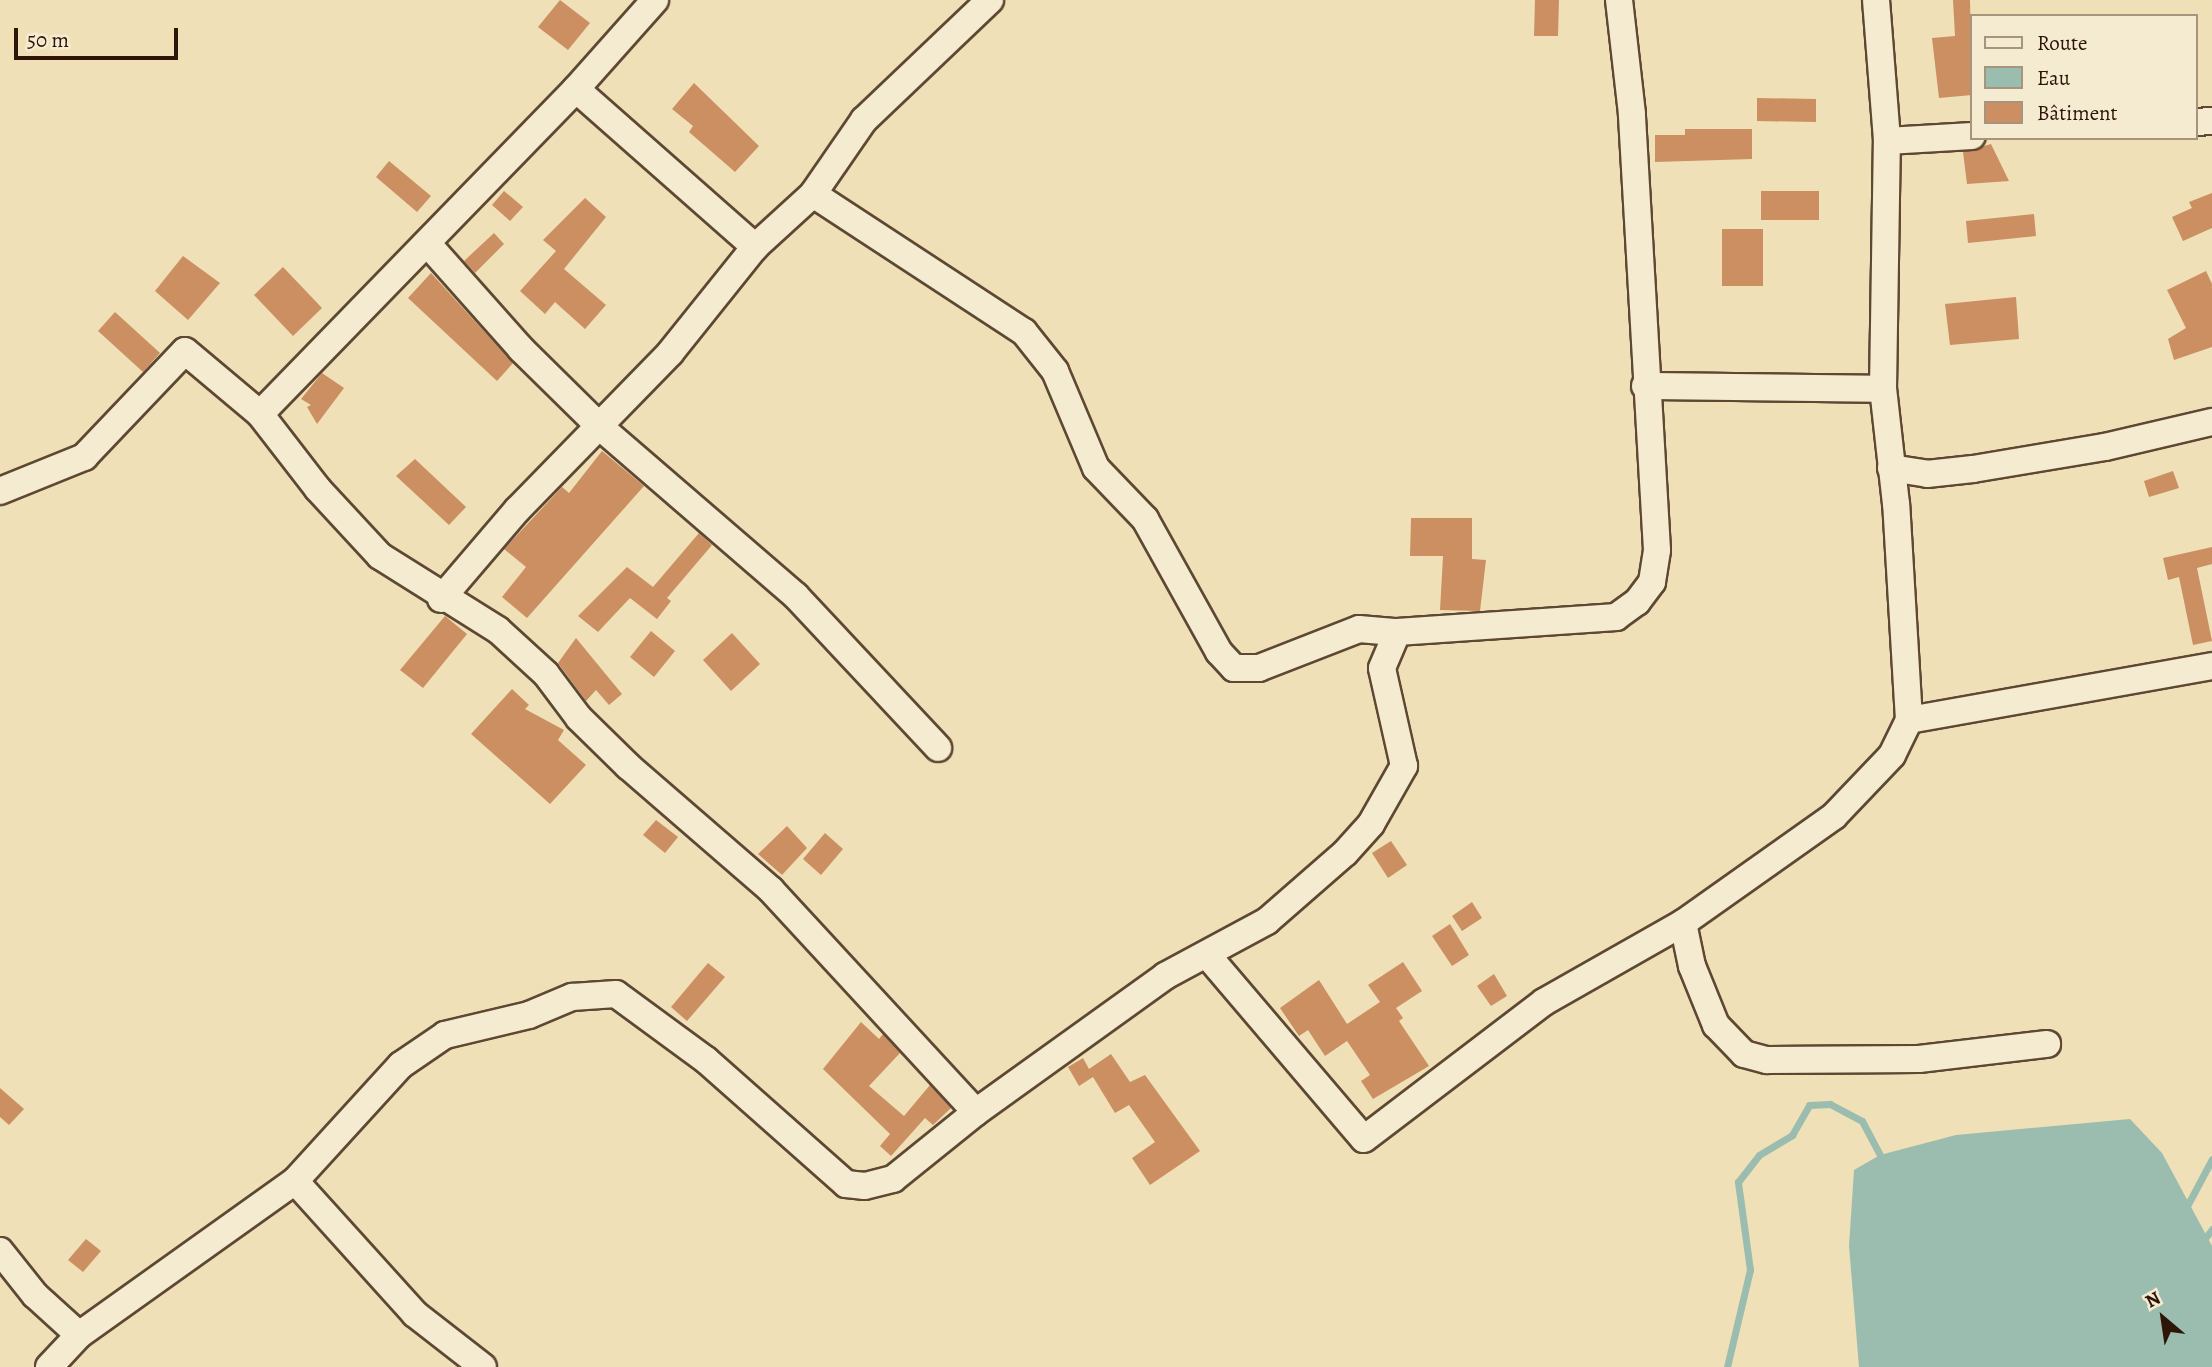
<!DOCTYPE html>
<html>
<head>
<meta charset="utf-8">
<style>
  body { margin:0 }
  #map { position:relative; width:2212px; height:1367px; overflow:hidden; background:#efe0b7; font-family:Alegreya,serif }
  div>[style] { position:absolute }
  .water>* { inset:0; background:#9abdaf }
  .stream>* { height:7px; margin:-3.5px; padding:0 3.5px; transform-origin:3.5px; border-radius:3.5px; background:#9abdaf }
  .building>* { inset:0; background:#cb8f62 }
  .roads { filter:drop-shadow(2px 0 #5e4833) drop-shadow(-2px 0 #5e4833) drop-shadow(0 2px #5e4833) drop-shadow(0 -2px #5e4833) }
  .minor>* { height:26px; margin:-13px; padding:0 13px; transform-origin:13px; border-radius:13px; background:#f5ebd0 }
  span { translate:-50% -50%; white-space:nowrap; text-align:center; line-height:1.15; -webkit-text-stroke:6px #f5ebd0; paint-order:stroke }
  .legend { position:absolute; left:1970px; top:14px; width:228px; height:126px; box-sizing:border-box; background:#f5ebd0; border:2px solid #a59580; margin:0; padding:9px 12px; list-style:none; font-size:21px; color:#2e1507 }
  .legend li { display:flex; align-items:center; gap:14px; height:35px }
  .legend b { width:35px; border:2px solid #a59580 }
  .north { position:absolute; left:2128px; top:1283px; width:70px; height:70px; -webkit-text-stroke:5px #f5ebd0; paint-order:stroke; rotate:331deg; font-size:19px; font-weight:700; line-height:28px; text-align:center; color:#2e1507 }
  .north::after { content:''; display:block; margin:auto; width:24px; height:32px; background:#2e1507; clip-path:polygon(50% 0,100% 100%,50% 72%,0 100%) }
  .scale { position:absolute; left:14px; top:28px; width:164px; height:32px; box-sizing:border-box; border:4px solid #2e1507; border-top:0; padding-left:9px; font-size:21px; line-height:24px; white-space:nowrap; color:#2e1507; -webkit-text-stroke:5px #f5ebd0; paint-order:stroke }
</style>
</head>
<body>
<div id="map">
  <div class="water">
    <i style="clip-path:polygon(2130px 1119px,2162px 1153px,2212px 1246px,2212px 1367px,1859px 1367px,1849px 1246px,1854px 1170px,1880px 1155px,1956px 1135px)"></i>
  </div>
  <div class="stream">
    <i style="left:2187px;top:1206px;width:53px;rotate:-62deg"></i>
    <i style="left:2206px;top:1237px;width:10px;rotate:-53deg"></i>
    <i style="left:1727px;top:1367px;width:100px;rotate:-76.7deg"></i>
    <i style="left:1750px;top:1270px;width:89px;rotate:-97.8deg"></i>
    <i style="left:1738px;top:1182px;width:34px;rotate:-52deg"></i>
    <i style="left:1759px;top:1155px;width:39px;rotate:-31deg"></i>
    <i style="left:1792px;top:1135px;width:34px;rotate:-60deg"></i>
    <i style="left:1809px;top:1105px;width:21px;rotate:-3deg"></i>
    <i style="left:1830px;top:1104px;width:36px;rotate:28deg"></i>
    <i style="left:1862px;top:1121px;width:38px;rotate:62deg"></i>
  </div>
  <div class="building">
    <i style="clip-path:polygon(560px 0,590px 23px,568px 50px,538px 27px)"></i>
    <i style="clip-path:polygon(1535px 0,1559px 0,1558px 36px,1534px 36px)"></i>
    <i style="clip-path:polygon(1953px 0,1970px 0,1972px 95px,1939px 98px,1932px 38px,1955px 36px)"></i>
    <i style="clip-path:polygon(694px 83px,759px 146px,735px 172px,689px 132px,693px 126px,672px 109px)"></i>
    <i style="clip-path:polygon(1757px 98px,1816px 99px,1816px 122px,1757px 121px)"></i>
    <i style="clip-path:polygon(1685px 129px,1752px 129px,1752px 159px,1655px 162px,1655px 135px,1685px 135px)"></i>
    <i style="clip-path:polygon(1991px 144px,2009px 181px,1967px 184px,1963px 152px)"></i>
    <i style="clip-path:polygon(389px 161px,431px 196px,417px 212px,376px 177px)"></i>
    <i style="clip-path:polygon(504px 191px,523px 207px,510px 221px,492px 205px)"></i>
    <i style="clip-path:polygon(1761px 191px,1819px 191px,1819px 220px,1761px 220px)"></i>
    <i style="clip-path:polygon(2212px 193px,2212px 228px,2183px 241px,2172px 217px,2192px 208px,2189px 202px)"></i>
    <i style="clip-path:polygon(585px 198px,606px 217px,564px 269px,606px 305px,585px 329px,555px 302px,545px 314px,520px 291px,556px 251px,543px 240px)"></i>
    <i style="clip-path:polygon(2034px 214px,2036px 236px,1968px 243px,1966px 221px)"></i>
    <i style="clip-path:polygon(1722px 229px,1763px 229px,1763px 286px,1722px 286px)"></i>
    <i style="clip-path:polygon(494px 233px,504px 244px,475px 273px,464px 261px)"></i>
    <i style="clip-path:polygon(183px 256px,220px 283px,188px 320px,155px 291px)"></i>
    <i style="clip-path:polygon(283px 267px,322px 308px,293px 336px,254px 295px)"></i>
    <i style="clip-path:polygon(2206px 271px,2212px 284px,2212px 347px,2174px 360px,2168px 339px,2186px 328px,2167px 290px)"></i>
    <i style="clip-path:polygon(431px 273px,513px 363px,497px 381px,408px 298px)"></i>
    <i style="clip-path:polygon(2016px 297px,2019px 339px,1950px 345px,1945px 304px)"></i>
    <i style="clip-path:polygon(115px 312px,160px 353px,143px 372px,98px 331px)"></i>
    <i style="clip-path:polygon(322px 373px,344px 388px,317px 424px,307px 407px,311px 405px,301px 399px)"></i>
    <i style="clip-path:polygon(602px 451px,644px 486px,527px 618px,502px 597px,526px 567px,504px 549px,562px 487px,569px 493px)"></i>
    <i style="clip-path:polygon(415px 459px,466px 507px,449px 525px,396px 476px)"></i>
    <i style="clip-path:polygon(2173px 471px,2179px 488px,2149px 497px,2144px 481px)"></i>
    <i style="clip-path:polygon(1411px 518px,1472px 518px,1472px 559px,1486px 560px,1480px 611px,1440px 610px,1443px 556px,1410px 556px)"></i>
    <i style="clip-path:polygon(699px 533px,712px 545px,667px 598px,671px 601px,657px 619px,630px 598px,598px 632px,578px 616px,627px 567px,653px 587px)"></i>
    <i style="clip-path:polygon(2212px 547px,2212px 564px,2197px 568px,2212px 641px,2193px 645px,2179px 577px,2168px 580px,2163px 558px)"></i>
    <i style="clip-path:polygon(445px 616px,467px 634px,423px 688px,400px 670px)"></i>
    <i style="clip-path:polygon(651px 631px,675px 651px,654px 677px,630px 657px)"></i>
    <i style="clip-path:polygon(732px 633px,760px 664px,731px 691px,703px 660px)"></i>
    <i style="clip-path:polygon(576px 638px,622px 694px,609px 705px,596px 690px,586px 701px,558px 663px)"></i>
    <i style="clip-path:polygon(512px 689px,529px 705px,525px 709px,564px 730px,558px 740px,586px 765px,550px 804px,471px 734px)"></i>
    <i style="clip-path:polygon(656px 820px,678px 837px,665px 853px,643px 835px)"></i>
    <i style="clip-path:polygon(787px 826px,807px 848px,782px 875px,758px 854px)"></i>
    <i style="clip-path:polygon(825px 833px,843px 849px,821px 875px,803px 859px)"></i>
    <i style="clip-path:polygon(1391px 841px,1407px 865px,1388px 878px,1372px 853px)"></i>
    <i style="clip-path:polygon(1472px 902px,1482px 918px,1462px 931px,1452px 916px)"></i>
    <i style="clip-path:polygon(1450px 924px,1469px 955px,1452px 966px,1432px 936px)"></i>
    <i style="clip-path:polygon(1403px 962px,1422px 991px,1396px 1008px,1403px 1018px,1399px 1021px,1429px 1066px,1373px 1099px,1361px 1081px,1370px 1075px,1347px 1041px,1325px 1056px,1308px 1030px,1299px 1036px,1280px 1008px,1319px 980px,1347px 1024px,1380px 1002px,1368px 985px)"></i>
    <i style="clip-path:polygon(708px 963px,725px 977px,687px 1021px,671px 1007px)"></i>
    <i style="clip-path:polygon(1494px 974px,1507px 996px,1491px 1006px,1477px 986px)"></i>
    <i style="clip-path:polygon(861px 1022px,879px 1039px,883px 1034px,900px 1053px,869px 1086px,904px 1116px,930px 1085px,951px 1108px,933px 1125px,925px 1118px,891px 1156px,880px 1146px,890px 1134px,823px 1069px)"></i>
    <i style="clip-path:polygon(1111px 1054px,1130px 1082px,1145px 1075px,1200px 1151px,1150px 1185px,1132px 1158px,1155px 1142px,1129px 1105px,1115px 1113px,1093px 1077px,1079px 1086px,1068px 1067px,1083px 1058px,1089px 1069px)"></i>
    <i style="clip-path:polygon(0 1088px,24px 1109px,9px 1125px,0 1117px)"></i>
    <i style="clip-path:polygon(86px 1239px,101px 1251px,83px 1272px,68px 1260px)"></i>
  </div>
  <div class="roads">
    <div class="minor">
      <i style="left:1876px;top:0;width:141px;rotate:85.5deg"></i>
      <i style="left:576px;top:89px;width:239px;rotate:41.4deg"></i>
      <i style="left:2196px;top:122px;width:16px;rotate:-4deg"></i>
      <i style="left:813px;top:194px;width:252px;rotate:33.2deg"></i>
      <i style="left:1024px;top:332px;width:50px;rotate:51.5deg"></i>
      <i style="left:1055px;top:371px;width:105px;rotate:67.1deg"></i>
      <i style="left:1096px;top:468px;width:71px;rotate:46.1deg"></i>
      <i style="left:1145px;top:519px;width:152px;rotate:60.9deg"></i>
      <i style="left:1219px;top:652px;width:22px;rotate:47deg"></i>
      <i style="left:1234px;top:668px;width:25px"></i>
      <i style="left:1259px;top:668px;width:107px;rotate:-21.3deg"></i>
      <i style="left:1359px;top:629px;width:38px;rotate:5deg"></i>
      <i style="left:1397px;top:632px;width:220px;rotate:-3.9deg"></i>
      <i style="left:1616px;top:617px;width:26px;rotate:-36deg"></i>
      <i style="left:1637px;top:602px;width:25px;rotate:-53deg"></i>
      <i style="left:1652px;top:582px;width:32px;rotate:-81deg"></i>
      <i style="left:1657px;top:550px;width:437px;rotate:-93.3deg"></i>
      <i style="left:1632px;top:114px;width:115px;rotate:-96.5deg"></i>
      <i style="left:427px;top:243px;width:142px;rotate:48.4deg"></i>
      <i style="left:521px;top:349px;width:110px;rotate:44.6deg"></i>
      <i style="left:599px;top:426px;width:260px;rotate:40.8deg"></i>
      <i style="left:796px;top:596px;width:208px;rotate:46.9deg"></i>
      <i style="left:1645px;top:386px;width:238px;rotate:0.7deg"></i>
      <i style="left:260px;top:414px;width:453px;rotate:-45.8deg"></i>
      <i style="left:576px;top:89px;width:119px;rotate:-48.4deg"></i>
      <i style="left:1891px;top:468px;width:36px;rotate:9deg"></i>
      <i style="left:1927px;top:474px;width:46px;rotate:-6.2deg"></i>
      <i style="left:1973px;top:469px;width:134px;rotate:-9.5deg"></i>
      <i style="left:2105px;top:447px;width:110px;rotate:-13.2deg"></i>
      <i style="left:0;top:491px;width:91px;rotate:-22deg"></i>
      <i style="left:84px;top:457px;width:146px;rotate:-46.4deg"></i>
      <i style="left:185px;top:351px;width:98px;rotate:40deg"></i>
      <i style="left:260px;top:414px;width:95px;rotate:52.3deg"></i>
      <i style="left:318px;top:489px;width:91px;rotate:47.2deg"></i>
      <i style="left:380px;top:556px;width:139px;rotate:32.1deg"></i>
      <i style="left:498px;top:630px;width:65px;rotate:42.5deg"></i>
      <i style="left:546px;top:674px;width:55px;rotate:53.1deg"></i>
      <i style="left:579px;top:718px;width:69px;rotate:44.4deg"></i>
      <i style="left:628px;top:766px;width:189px;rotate:40.9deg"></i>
      <i style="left:771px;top:890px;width:302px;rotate:47.3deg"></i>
      <i style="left:441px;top:599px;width:118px;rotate:-49.5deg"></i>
      <i style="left:518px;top:509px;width:218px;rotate:-45.7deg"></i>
      <i style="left:670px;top:353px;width:136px;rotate:-51.3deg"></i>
      <i style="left:755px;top:247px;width:79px;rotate:-42.4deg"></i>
      <i style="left:813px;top:194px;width:90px;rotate:-55.4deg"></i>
      <i style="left:864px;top:120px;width:174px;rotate:-43.6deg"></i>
      <i style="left:1909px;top:720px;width:308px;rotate:-10.1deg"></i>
      <i style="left:1683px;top:923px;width:44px;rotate:78.2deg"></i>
      <i style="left:1692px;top:966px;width:64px;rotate:67.9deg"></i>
      <i style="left:1716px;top:1025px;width:40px;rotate:46deg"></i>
      <i style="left:1744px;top:1054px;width:24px;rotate:15deg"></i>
      <i style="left:1767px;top:1060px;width:152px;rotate:-0.4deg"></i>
      <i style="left:1919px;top:1059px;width:129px;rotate:-6.7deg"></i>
      <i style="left:1208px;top:956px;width:240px;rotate:49.6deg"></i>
      <i style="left:1364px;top:1139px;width:226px;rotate:-37.3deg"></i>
      <i style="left:1544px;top:1002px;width:160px;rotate:-29.6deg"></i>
      <i style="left:1683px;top:923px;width:185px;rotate:-35.3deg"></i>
      <i style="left:1834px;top:816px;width:84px;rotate:-46.4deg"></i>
      <i style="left:1892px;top:755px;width:39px;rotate:-64deg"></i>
      <i style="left:1909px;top:720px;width:216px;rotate:-93.4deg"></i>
      <i style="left:1896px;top:504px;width:116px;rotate:-96.4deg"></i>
      <i style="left:1883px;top:389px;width:248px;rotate:-89.1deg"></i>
      <i style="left:1887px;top:141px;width:85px;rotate:-3.4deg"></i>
      <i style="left:295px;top:1181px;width:179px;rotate:47.9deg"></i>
      <i style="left:415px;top:1314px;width:86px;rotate:37.9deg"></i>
      <i style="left:0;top:1251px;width:56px;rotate:51.5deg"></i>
      <i style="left:35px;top:1295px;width:59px;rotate:42.3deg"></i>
      <i style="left:49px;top:1367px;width:44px;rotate:-46.8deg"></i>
      <i style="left:79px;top:1335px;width:265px;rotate:-35.5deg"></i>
      <i style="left:295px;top:1181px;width:157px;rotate:-47.6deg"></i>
      <i style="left:401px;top:1065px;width:53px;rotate:-34.3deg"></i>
      <i style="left:445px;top:1035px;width:86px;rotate:-13.4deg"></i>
      <i style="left:529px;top:1015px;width:47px;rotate:-22.7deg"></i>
      <i style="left:572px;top:997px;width:44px;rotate:-3.9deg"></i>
      <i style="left:616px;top:994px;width:112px;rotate:36.3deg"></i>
      <i style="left:706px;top:1060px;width:187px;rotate:41.5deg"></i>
      <i style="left:846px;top:1184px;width:19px;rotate:6deg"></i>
      <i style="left:865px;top:1186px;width:29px;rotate:-14deg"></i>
      <i style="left:893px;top:1179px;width:107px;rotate:-38.9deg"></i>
      <i style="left:976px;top:1112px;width:233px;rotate:-35.7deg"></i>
      <i style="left:1165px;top:976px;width:116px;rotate:-28.3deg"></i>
      <i style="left:1267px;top:921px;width:103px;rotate:-41.1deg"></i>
      <i style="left:1345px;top:853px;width:39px;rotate:-48deg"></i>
      <i style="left:1371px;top:824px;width:67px;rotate:-60.4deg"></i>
      <i style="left:1404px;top:766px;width:100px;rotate:-102.7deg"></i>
      <i style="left:1382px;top:668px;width:39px;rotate:-67deg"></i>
    </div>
  </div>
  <ul class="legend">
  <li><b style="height:9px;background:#f5ebd0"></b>Route</li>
  <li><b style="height:19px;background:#9abdaf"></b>Eau</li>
  <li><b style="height:19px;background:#cb8f62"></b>Bâtiment</li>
  </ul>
  <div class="north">N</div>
  <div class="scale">50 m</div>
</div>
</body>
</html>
